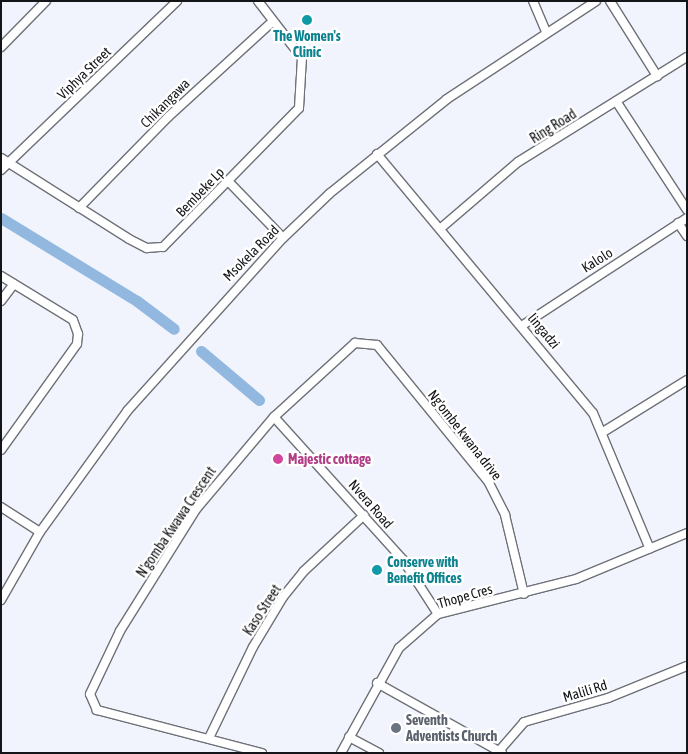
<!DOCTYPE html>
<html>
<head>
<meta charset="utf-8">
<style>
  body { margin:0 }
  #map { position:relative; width:688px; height:754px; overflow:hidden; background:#f1f4fc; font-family:"Asap Condensed",sans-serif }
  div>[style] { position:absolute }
  .river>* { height:11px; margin:-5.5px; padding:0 5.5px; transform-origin:5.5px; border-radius:5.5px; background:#92b8e0 }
  .roads { filter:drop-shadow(1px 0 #6e7177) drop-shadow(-1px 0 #6e7177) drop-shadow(0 1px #6e7177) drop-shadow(0 -1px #6e7177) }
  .minor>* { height:8px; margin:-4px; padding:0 4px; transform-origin:4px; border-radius:4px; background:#fff }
  .dots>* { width:14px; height:14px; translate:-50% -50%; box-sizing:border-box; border:2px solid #fff; border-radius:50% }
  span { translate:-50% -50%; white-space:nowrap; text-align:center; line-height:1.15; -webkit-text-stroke:5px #fff; paint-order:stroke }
  .culture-label { font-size:14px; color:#0d838f; font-weight:700 }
  .left { translate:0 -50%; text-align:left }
  .street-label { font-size:14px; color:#141518 }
  .hotel-label { font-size:14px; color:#b23c85; font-weight:700 }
  .worship-label { font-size:14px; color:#5b616d; font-weight:700 }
  .frame { position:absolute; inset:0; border:2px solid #141518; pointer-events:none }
</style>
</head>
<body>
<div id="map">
  <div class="river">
    <i style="left:1px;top:218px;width:159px;rotate:31.4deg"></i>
    <i style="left:137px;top:301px;width:46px;rotate:37.1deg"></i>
    <i style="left:201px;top:351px;width:76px;rotate:40.2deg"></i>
  </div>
  <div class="roads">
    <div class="minor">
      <i style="left:533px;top:1px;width:34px;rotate:67deg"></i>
      <i style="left:610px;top:1px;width:89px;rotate:57.9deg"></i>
      <i style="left:1px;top:47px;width:64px;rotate:-45.6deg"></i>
      <i style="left:616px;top:101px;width:130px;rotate:56.9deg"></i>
      <i style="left:377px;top:154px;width:337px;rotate:50.2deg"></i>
      <i style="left:593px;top:413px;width:147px;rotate:67.3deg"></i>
      <i style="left:1px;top:158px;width:151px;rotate:32.3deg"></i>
      <i style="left:129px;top:239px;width:20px;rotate:27deg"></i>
      <i style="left:147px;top:248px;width:16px;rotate:-4deg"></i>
      <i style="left:163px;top:247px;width:194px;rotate:-45.6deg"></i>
      <i style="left:299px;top:108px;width:50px;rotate:-86.6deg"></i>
      <i style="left:302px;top:58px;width:72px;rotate:-127.7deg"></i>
      <i style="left:1px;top:170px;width:244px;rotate:-43.8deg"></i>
      <i style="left:228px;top:181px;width:79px;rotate:46deg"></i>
      <i style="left:79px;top:208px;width:127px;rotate:-45.6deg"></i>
      <i style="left:168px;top:117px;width:142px;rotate:-42.4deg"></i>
      <i style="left:678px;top:223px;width:16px;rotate:55deg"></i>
      <i style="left:441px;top:228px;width:101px;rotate:-40.6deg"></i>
      <i style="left:518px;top:162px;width:199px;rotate:-31.9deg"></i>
      <i style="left:1px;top:276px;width:84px;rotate:31.4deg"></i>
      <i style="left:73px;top:320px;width:15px;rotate:70deg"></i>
      <i style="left:78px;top:334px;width:10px;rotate:96deg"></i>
      <i style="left:77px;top:344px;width:130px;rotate:125.6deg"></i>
      <i style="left:1px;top:301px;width:21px;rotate:-53deg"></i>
      <i style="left:523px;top:325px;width:196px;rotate:-33.1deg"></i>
      <i style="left:274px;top:417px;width:193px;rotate:47.9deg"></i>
      <i style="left:403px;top:560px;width:64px;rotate:57.1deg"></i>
      <i style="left:603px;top:432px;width:99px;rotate:-31.8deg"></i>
      <i style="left:1px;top:507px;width:46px;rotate:32.7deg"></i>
      <i style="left:1px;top:600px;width:78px;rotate:-60.2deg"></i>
      <i style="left:40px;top:532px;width:150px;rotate:-54.2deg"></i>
      <i style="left:128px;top:410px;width:232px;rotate:-48deg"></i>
      <i style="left:283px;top:238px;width:64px;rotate:-43.7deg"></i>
      <i style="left:329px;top:194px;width:151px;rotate:-38.8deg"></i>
      <i style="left:447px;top:99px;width:178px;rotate:-33.3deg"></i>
      <i style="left:377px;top:683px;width:143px;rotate:29.2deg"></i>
      <i style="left:349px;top:737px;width:34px;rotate:28deg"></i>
      <i style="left:209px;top:738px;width:101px;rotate:-64.2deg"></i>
      <i style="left:253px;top:647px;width:58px;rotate:-59deg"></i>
      <i style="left:283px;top:597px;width:33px;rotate:-51deg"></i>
      <i style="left:304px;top:571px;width:82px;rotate:-43deg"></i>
      <i style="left:499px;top:751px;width:38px;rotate:-49deg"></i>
      <i style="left:524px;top:722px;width:87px;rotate:-15.9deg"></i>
      <i style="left:608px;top:698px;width:85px;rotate:-22.1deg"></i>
      <i style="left:262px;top:753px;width:171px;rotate:-165.4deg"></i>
      <i style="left:97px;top:710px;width:17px;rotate:-114deg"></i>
      <i style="left:90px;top:694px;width:70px;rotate:-64.5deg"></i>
      <i style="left:120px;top:631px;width:145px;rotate:-58deg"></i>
      <i style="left:197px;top:508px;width:119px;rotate:-49.8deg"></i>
      <i style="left:274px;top:417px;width:110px;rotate:-42.4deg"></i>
      <i style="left:355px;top:343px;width:22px;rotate:5deg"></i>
      <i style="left:377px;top:345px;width:176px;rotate:50.8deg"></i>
      <i style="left:488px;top:481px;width:38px;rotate:63deg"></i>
      <i style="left:505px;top:515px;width:81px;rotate:76.5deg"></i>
      <i style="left:341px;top:753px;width:120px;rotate:-61.1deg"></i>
      <i style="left:399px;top:648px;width:52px;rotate:-41.1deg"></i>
      <i style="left:438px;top:614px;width:142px;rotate:-14.2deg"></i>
      <i style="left:576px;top:579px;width:120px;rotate:-22.5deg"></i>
    </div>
  </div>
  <div class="dots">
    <i style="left:307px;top:20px;background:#0f9aa8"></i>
    <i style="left:278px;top:459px;background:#d1479c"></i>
    <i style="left:377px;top:570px;background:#0f9aa8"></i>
    <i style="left:396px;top:728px;background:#6b7280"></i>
  </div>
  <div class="culture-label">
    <span style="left:307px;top:44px">The Women's<br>Clinic</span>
    <span class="left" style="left:387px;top:570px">Conserve with<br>Benefit Offices</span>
  </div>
  <div class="street-label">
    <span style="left:84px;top:73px;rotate:-44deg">Viphya Street</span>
    <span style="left:165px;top:103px;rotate:-45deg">Chikangawa</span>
    <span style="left:553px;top:126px;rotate:-32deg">Ring Road</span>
    <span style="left:200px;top:192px;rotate:-46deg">Bembeke Lp</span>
    <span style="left:251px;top:253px;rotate:-45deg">Msokela Road</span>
    <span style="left:597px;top:260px;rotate:-32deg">Kalolo</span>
    <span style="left:544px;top:331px;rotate:50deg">lingadzi</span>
    <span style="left:465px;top:435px;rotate:52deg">Ng'ombe kwana drive</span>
    <span style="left:371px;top:504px;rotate:49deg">Nvera Road</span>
    <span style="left:176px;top:522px;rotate:-56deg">N'gomba Kwawa Crescent</span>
    <span style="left:465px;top:596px;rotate:-16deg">Thope Cres</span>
    <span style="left:262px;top:610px;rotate:-57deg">Kaso Street</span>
    <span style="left:585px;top:691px;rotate:-17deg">Malili Rd</span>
  </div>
  <div class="hotel-label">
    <span class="left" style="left:288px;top:459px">Majestic cottage</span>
  </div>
  <div class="worship-label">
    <span class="left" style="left:406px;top:728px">Seventh<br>Adventists Church</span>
  </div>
  <div class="frame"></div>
</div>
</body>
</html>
